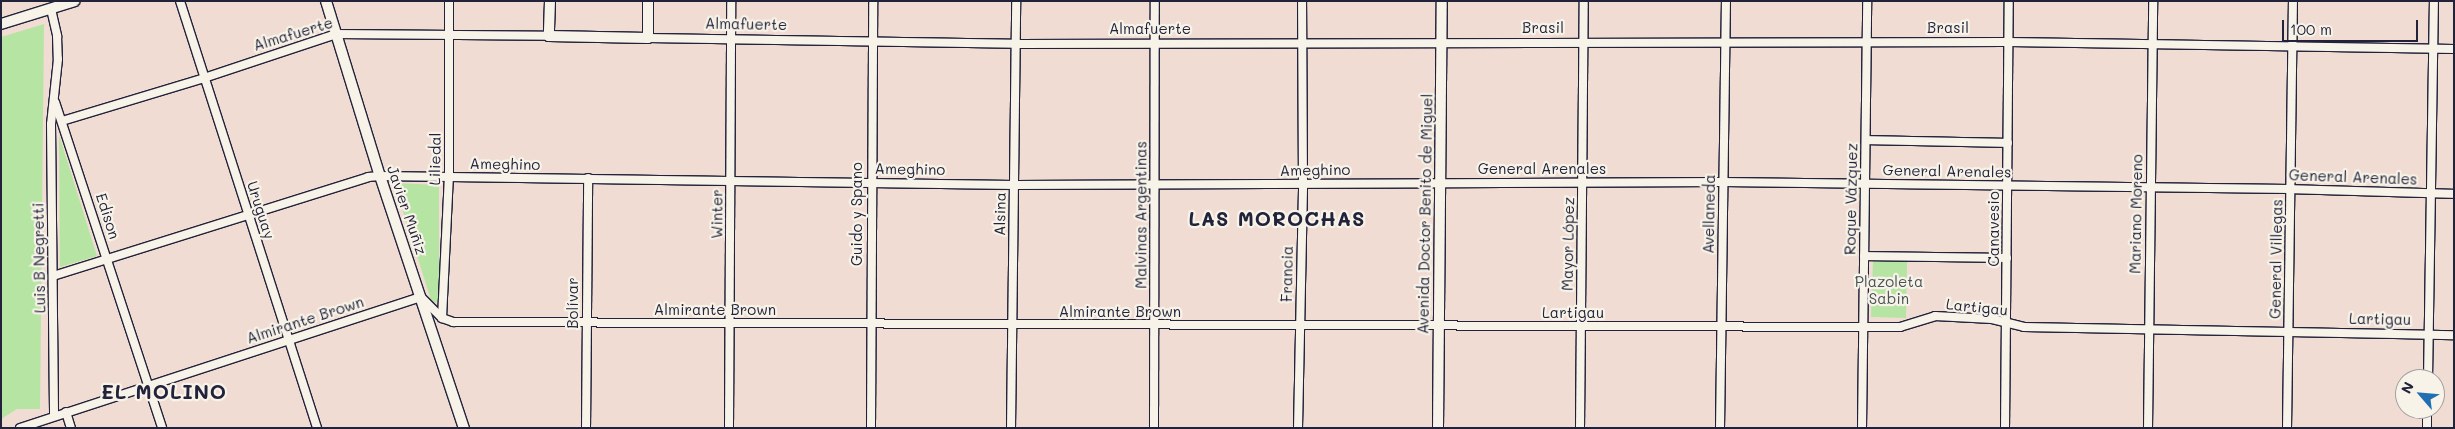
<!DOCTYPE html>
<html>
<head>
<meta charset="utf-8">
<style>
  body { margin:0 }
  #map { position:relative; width:2455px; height:429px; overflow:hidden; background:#f0dcd2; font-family:Mali,sans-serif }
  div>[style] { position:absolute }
  .green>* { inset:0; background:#b6e4a3 }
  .roads { filter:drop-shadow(1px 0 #22223b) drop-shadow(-1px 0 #22223b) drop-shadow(0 1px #22223b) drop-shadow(0 -1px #22223b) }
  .street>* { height:8px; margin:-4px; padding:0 4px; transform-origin:4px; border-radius:4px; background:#f7f3e8 }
  .secondary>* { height:10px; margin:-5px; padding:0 5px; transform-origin:5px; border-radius:5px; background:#f7f3e8 }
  span { translate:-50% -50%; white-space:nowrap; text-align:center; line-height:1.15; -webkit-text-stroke:4.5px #f7f3e8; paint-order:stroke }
  .street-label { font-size:15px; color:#22223b }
  .park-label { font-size:15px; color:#475255 }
  .district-label { font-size:20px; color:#22223b; font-weight:700; letter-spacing:1px }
  .frame { position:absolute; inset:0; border:2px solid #22223b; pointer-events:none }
  .north { position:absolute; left:2395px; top:369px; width:50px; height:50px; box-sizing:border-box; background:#f7f3e8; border:1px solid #a29fa3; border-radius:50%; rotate:297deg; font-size:14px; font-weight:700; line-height:20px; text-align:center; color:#22223b }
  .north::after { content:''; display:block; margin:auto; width:18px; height:22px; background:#1f6fb2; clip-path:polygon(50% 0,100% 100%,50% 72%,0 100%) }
  .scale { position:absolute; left:2282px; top:20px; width:136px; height:22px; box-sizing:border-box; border:2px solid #22223b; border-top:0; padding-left:6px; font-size:15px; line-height:18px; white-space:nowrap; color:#22223b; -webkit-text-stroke:4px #f7f3e8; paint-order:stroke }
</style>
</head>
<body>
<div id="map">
  <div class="green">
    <i style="clip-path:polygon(44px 24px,40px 409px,17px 409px,1px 419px,1px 37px)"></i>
    <i style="clip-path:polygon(59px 135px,97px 256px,60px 267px)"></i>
    <i style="clip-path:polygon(394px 183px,439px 185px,439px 298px,436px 303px,431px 300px)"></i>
    <i style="clip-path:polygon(1873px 261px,1907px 262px,1906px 318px,1871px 317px)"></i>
  </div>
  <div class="roads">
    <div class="street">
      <i style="left:180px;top:1px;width:448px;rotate:72.2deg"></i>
      <i style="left:51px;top:9px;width:28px;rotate:77deg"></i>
      <i style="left:57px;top:36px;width:23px;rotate:88deg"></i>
      <i style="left:58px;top:59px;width:65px;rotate:96.1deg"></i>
      <i style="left:51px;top:124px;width:292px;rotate:89.4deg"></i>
      <i style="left:648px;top:38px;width:367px;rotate:0.9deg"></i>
      <i style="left:1015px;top:44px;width:994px;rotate:-0.12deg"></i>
      <i style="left:2009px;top:42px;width:445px;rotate:0.9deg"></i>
      <i style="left:55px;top:102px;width:343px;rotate:71.8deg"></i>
      <i style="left:62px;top:121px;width:148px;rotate:-16.8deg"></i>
      <i style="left:204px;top:78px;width:139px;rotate:-18.4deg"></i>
      <i style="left:336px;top:34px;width:213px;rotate:0.5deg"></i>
      <i style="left:1866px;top:140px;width:142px;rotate:1.2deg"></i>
      <i style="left:1864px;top:256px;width:143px;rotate:0.8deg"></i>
      <i style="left:53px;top:276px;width:330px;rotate:-17.4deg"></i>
      <i style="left:368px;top:177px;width:12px;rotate:-5deg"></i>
      <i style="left:380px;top:176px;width:634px;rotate:0.81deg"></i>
      <i style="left:1014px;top:185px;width:709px;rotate:-0.24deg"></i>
      <i style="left:1723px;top:182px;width:567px;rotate:0.71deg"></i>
      <i style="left:2290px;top:189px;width:164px;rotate:1.7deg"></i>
      <i style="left:442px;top:318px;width:141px;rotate:-87.2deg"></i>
      <i style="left:449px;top:177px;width:176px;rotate:-90deg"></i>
      <i style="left:2428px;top:379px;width:378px;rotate:-89.1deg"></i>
      <i style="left:66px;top:412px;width:17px;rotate:73deg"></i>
      <i style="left:20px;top:428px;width:422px;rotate:-18.1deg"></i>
      <i style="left:421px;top:297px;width:30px;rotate:45deg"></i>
      <i style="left:442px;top:318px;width:12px;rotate:20deg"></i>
      <i style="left:453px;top:322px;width:1447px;rotate:0.2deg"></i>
      <i style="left:1900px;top:327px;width:37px;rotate:-17deg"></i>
      <i style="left:1935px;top:316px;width:57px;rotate:3deg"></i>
      <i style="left:1992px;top:319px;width:33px;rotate:14deg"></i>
      <i style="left:2024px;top:327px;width:430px;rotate:1.1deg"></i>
      <i style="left:586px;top:428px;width:250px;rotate:-89.5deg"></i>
      <i style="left:729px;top:428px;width:427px;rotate:-89.7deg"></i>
      <i style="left:871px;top:428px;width:427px;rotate:-89.7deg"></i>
      <i style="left:1011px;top:428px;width:427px;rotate:-89.3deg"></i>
      <i style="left:1154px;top:428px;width:427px;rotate:-89.9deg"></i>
      <i style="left:1298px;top:428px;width:243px;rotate:-88.8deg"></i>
      <i style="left:1303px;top:185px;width:184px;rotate:-90.3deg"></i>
      <i style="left:1580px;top:428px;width:427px;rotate:-89.5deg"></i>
      <i style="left:1720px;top:428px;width:427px;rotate:-89.2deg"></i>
      <i style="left:1862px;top:428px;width:427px;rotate:-89.3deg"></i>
      <i style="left:2005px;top:428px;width:427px;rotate:-89.5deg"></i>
      <i style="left:2148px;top:428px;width:427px;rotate:-89.3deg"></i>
      <i style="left:2287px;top:428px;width:427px;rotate:-89.2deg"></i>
      <i style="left:2427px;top:428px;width:19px;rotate:-90deg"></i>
    </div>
    <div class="secondary">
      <i style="left:326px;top:1px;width:183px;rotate:72.9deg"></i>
      <i style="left:380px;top:176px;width:266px;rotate:71.6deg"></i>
      <i style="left:550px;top:1px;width:35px;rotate:92deg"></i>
      <i style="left:549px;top:36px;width:99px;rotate:1.2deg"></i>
      <i style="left:648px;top:38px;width:37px;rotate:-90deg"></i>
      <i style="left:1px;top:24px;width:77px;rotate:-17.3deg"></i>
      <i style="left:1438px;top:428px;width:427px;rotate:-89.5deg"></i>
    </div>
  </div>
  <div class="street-label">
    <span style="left:746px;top:24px;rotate:1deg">Almafuerte</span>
    <span style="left:1543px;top:28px">Brasil</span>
    <span style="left:1948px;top:28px">Brasil</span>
    <span style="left:1150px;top:29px">Almafuerte</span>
    <span style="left:293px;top:34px;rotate:-17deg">Almafuerte</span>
    <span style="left:435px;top:159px;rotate:-89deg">Liliedal</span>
    <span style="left:505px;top:164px;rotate:1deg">Ameghino</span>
    <span style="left:910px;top:169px;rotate:1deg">Ameghino</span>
    <span style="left:1542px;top:169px">General Arenales</span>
    <span style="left:1315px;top:170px;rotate:-1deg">Ameghino</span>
    <span style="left:1947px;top:171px;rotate:1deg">General Arenales</span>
    <span style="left:2353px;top:177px;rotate:2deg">General Arenales</span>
    <span style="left:1851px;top:199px;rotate:-89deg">Roque Vázquez</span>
    <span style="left:261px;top:210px;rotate:72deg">Uruguay</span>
    <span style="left:407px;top:210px;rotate:71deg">Javier Muñiz</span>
    <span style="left:717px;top:214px;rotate:-90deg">Winter</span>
    <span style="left:857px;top:214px;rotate:-90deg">Guido y Spano</span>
    <span style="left:1000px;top:214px;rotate:-89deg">Alsina</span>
    <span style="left:1425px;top:214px;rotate:-89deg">Avenida Doctor Benito de Miguel</span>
    <span style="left:1709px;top:214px;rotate:-89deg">Avellaneda</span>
    <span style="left:2136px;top:214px;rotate:-89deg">Mariano Moreno</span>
    <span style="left:1141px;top:215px;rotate:-90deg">Malvinas Argentinas</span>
    <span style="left:108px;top:216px;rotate:72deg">Edison</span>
    <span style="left:1994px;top:229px;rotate:-90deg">Canavesio</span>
    <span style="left:1568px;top:244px;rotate:-89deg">Mayor López</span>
    <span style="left:39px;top:258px;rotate:-91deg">Luis B Negretti</span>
    <span style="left:2276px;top:259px;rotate:-89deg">General Villegas</span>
    <span style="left:1287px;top:274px;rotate:-89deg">Francia</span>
    <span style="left:573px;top:303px;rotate:-90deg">Bolívar</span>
    <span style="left:1977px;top:307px;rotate:6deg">Lartigau</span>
    <span style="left:715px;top:310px">Almirante Brown</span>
    <span style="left:1120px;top:312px">Almirante Brown</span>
    <span style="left:1573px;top:313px">Lartigau</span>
    <span style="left:2380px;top:319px;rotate:1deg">Lartigau</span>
    <span style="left:305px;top:320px;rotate:-18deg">Almirante Brown</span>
  </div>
  <div class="park-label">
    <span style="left:1889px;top:290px">Plazoleta<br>Sabin</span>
  </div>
  <div class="district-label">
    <span style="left:1277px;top:218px">LAS MOROCHAS</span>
    <span style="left:164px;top:391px">EL MOLINO</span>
  </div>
  <div class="frame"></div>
  <div class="north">N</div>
  <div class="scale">100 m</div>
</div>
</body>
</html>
